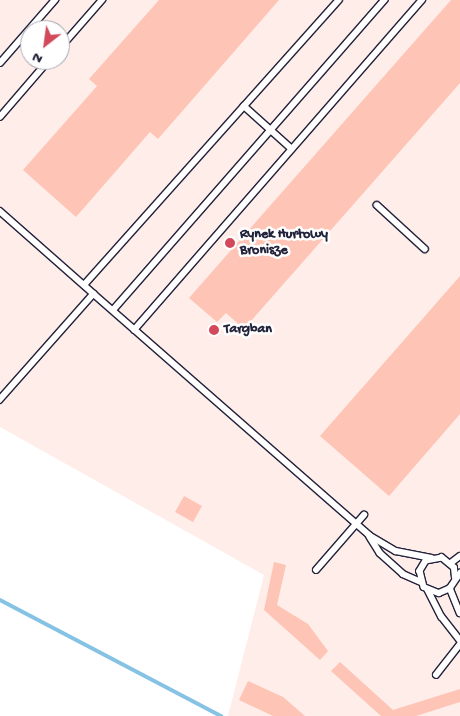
<!DOCTYPE html>
<html>
<head>
<meta charset="utf-8">
<style>
  body { margin:0 }
  #map { position:relative; width:460px; height:716px; overflow:hidden; background:#fff; font-family:"Gochi Hand",sans-serif }
  div>[style] { position:absolute }
  .built>* { inset:0; background:#ffede9 }
  .stream>* { height:4px; margin:-2px; padding:0 2px; transform-origin:2px; border-radius:2px; background:#85c2e4 }
  .building>* { inset:0; background:#fec4b5 }
  .roads { filter:drop-shadow(1px 0 #22223b) drop-shadow(-1px 0 #22223b) drop-shadow(0 1px #22223b) drop-shadow(0 -1px #22223b) }
  .service>* { height:5.5px; margin:-2.75px; padding:0 2.75px; transform-origin:2.75px; border-radius:2.75px; background:#fff }
  .dots>* { width:14px; height:14px; translate:-50% -50%; box-sizing:border-box; border:2px solid #fff; border-radius:50% }
  span { translate:-50% -50%; white-space:nowrap; text-align:center; line-height:1.15; -webkit-text-stroke:5px #fff; paint-order:stroke }
  .poi-label { font-size:14px; color:#22223b; font-weight:700 }
  .left { translate:0 -50%; text-align:left }
  .north { position:absolute; left:20px; top:20px; width:50px; height:50px; box-sizing:border-box; background:#fff; border:1px solid #a7a7b1; border-radius:50%; rotate:210deg; font-size:14px; font-weight:700; line-height:20px; text-align:center; color:#22223b }
  .north::after { content:''; display:block; margin:auto; width:18px; height:22px; background:#d1495b; clip-path:polygon(50% 0,100% 100%,50% 72%,0 100%) }
</style>
</head>
<body>
<div id="map">
  <div class="built">
    <i style="clip-path:polygon(evenodd,0 0,460px 0,460px 716px,228px 716px,264px 575px,0 427px,0 0,30px 30px,60px 30px,60px 60px,30px 60px,30px 30px)"></i>
  </div>
  <div class="stream">
    <i style="left:0;top:600px;width:250px;rotate:27.7deg"></i>
  </div>
  <div class="building">
    <i style="clip-path:polygon(159px 0,279px 0,158px 139px,150px 132px,76px 217px,23px 170px,97px 86px,89px 79px)"></i>
    <i style="clip-path:polygon(451px 0,460px 0,460px 83px,244px 329px,226px 313px,217px 322px,189px 298px)"></i>
    <i style="clip-path:polygon(460px 276px,460px 414px,389px 496px,320px 436px)"></i>
    <i style="clip-path:polygon(184px 496px,202px 506px,193px 522px,175px 512px)"></i>
    <i style="clip-path:polygon(274px 562px,286px 565px,277px 605px,308px 624px,328px 651px,320px 660px,264px 610px)"></i>
    <i style="clip-path:polygon(340px 662px,393px 710px,460px 689px,460px 702px,416px 716px,381px 716px,331px 671px)"></i>
    <i style="clip-path:polygon(248px 681px,283px 697px,305px 716px,273px 716px,239px 700px)"></i>
  </div>
  <div class="roads">
    <div class="service">
      <i style="left:60px;top:48px;width:64px;rotate:-48.8deg"></i>
      <i style="left:0;top:63px;width:84px;rotate:-48.9deg"></i>
      <i style="left:244px;top:106px;width:64px;rotate:41.9deg"></i>
      <i style="left:0;top:117px;width:75px;rotate:-49.3deg"></i>
      <i style="left:377px;top:205px;width:65px;rotate:42.5deg"></i>
      <i style="left:0;top:211px;width:125px;rotate:41.4deg"></i>
      <i style="left:94px;top:294px;width:142px;rotate:131.6deg"></i>
      <i style="left:84px;top:285px;width:382px;rotate:-48.2deg"></i>
      <i style="left:94px;top:294px;width:366px;rotate:41.2deg"></i>
      <i style="left:369px;top:535px;width:31px;rotate:31deg"></i>
      <i style="left:396px;top:551px;width:36px;rotate:11deg"></i>
      <i style="left:113px;top:310px;width:412px;rotate:-48.8deg"></i>
      <i style="left:134px;top:330px;width:438px;rotate:-48.9deg"></i>
      <i style="left:370px;top:537px;width:19px;rotate:58deg"></i>
      <i style="left:380px;top:553px;width:31px;rotate:42deg"></i>
      <i style="left:403px;top:574px;width:20px;rotate:24deg"></i>
      <i style="left:451px;top:563px;width:11px;rotate:-38deg"></i>
      <i style="left:316px;top:570px;width:73px;rotate:-48.9deg"></i>
      <i style="left:455px;top:578px;width:10px;rotate:-96deg"></i>
      <i style="left:454px;top:568px;width:16px;rotate:-140deg"></i>
      <i style="left:442px;top:558px;width:16px;rotate:169deg"></i>
      <i style="left:426px;top:561px;width:12px;rotate:121deg"></i>
      <i style="left:420px;top:571px;width:16px;rotate:76deg"></i>
      <i style="left:424px;top:587px;width:16px;rotate:22deg"></i>
      <i style="left:439px;top:593px;width:12px;rotate:-24deg"></i>
      <i style="left:450px;top:588px;width:18px;rotate:-56deg"></i>
      <i style="left:450px;top:588px;width:27px;rotate:68deg"></i>
      <i style="left:428px;top:590px;width:30px;rotate:63deg"></i>
      <i style="left:442px;top:617px;width:29px;rotate:52deg"></i>
      <i style="left:436px;top:675px;width:39px;rotate:-52deg"></i>
    </div>
  </div>
  <div class="dots">
    <i style="left:230px;top:243px;background:#d1495b"></i>
    <i style="left:214px;top:330px;background:#d1495b"></i>
  </div>
  <div class="poi-label">
    <span class="left" style="left:240px;top:243px">Rynek Hurtowy<br>Bronisze</span>
    <span class="left" style="left:224px;top:330px">Targban</span>
  </div>
  <div class="north">N</div>
</div>
</body>
</html>
